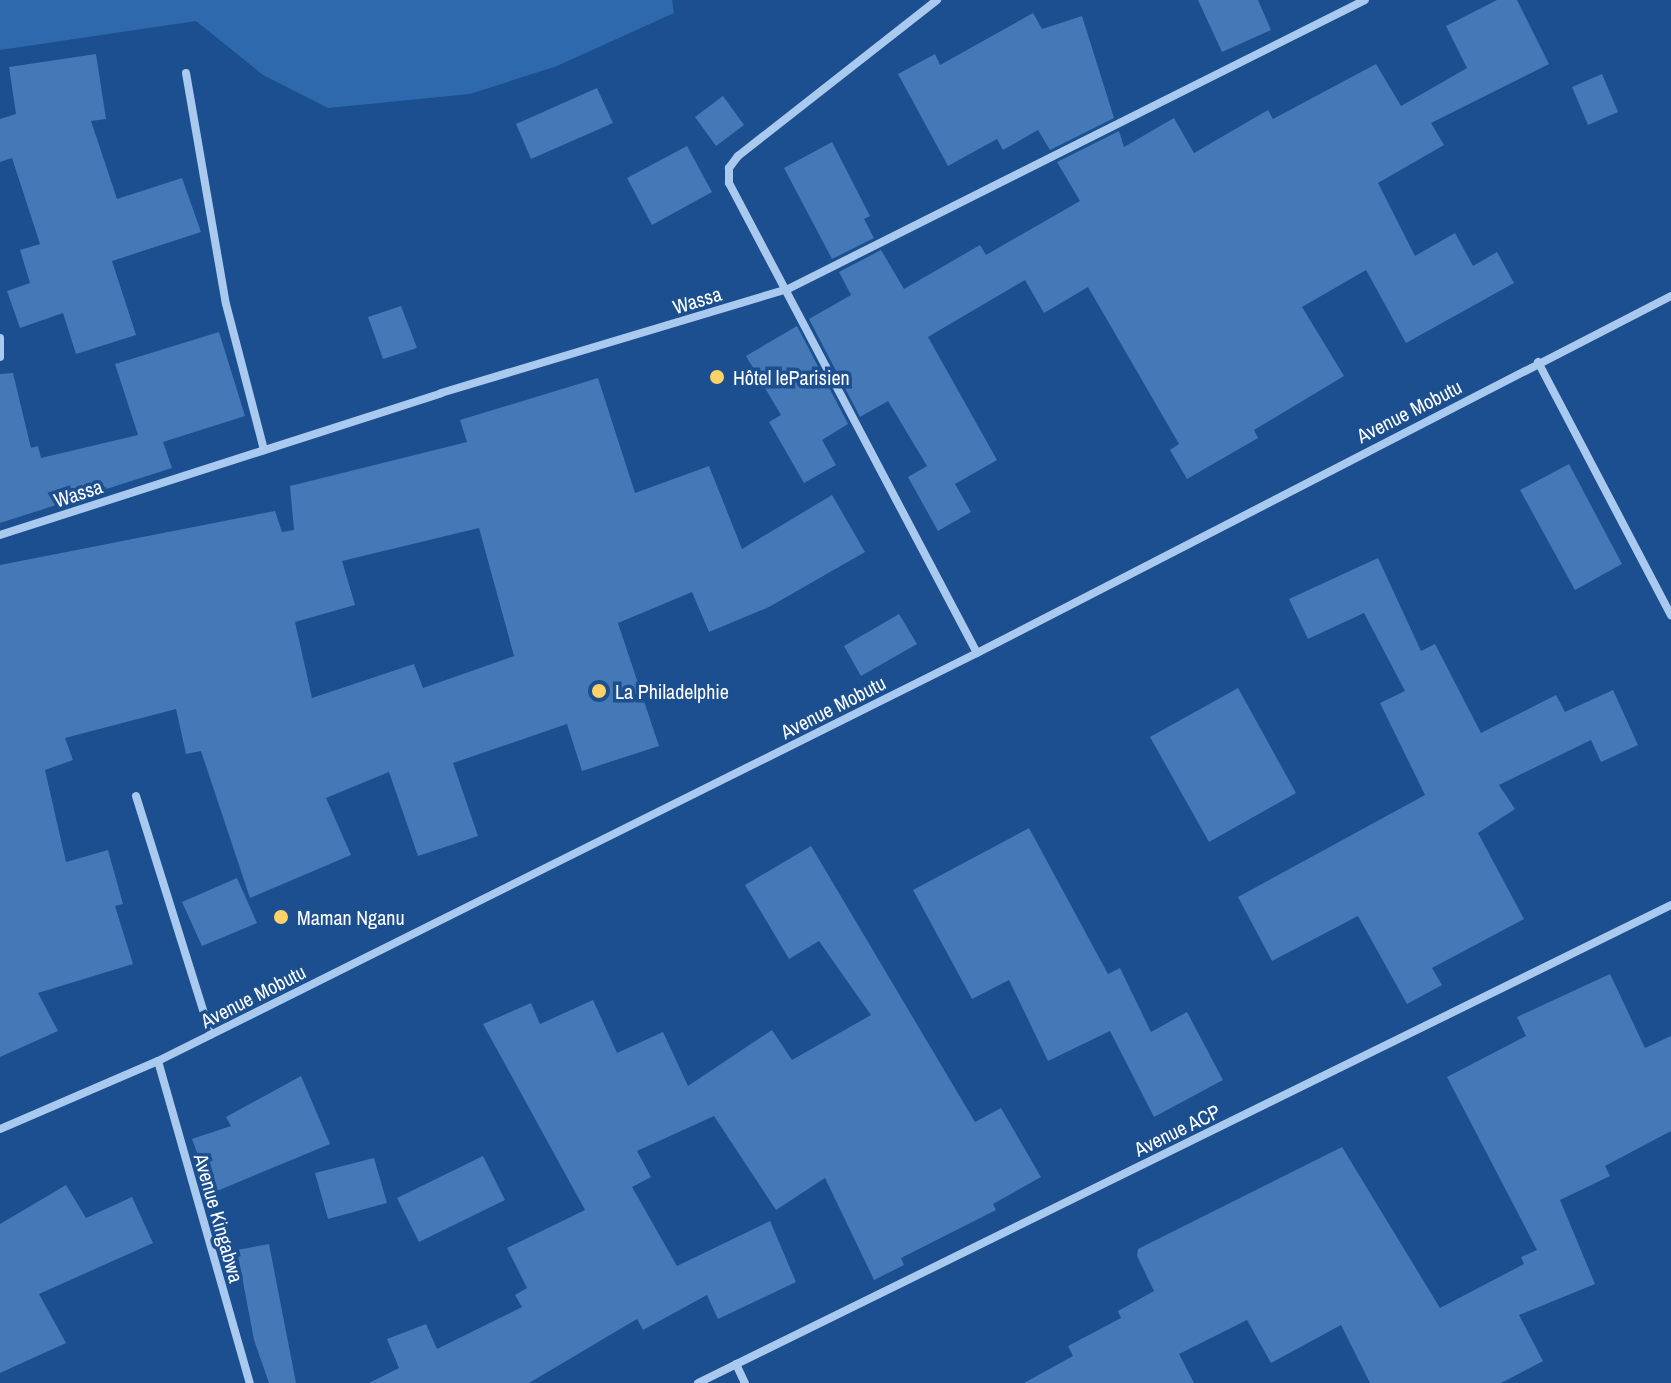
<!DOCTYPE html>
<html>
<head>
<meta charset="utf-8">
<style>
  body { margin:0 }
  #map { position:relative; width:1671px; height:1383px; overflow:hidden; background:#1b4f8f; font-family:"Archivo Narrow",sans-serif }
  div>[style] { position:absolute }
  .green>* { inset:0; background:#2e69ad }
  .building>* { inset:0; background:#4478b7 }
  .minor>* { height:8px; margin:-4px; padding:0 4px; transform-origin:4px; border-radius:4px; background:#a9c9ee }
  .dots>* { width:22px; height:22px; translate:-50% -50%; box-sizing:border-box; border:4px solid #1b4f8f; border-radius:50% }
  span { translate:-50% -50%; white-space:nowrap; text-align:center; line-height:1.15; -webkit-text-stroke:7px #1b4f8f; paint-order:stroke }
  .street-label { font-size:20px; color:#fff }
  .poi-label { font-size:20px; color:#fff }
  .left { translate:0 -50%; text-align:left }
</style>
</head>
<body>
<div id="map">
  <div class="green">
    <i style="clip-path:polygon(0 0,672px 0,674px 13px,557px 66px,470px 94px,328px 108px,263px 75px,196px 21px,0 50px)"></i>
  </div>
  <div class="building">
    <i style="clip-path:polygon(1198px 0,1258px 0,1271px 30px,1222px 52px)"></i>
    <i style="clip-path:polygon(1497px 0,1517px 0,1549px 64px,1431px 123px,1444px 145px,1378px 183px,1415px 256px,1455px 233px,1473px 266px,1497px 252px,1514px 283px,1406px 343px,1366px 270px,1302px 307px,1344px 376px,1254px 430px,1258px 438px,1187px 479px,1170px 450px,1179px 444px,1088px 287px,1044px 313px,1025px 280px,928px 337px,997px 460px,955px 484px,971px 512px,938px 531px,908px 477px,927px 466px,888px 401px,860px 417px,809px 319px,851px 295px,839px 272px,881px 250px,904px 289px,980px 245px,986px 255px,1080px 201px,1057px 162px,1119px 131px,1124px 147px,1174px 118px,1194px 153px,1268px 110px,1273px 119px,1376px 64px,1401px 106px,1467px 68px,1446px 26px)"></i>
    <i style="clip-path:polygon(1033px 13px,1042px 29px,1082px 16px,1114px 118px,1050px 150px,1038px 130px,1003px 150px,997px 139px,948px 166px,898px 74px,935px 54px,940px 65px)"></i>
    <i style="clip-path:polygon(96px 54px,106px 119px,91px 121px,117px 199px,182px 178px,201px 232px,112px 261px,136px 335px,76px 354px,63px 313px,20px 328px,7px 291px,30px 283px,20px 250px,40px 244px,12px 158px,0 162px,0 119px,16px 114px,9px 67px)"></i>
    <i style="clip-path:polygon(1602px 74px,1618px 112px,1588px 125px,1572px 87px)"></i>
    <i style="clip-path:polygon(597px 88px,613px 123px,531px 159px,516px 124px)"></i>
    <i style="clip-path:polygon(723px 96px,744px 125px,716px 146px,695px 117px)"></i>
    <i style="clip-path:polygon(832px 142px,870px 216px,864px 219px,874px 238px,832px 259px,784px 168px)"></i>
    <i style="clip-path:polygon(687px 146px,712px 192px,652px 225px,627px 178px)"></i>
    <i style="clip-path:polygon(401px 306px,417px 348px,383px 359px,368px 317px)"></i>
    <i style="clip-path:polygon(797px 326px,848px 424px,822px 440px,836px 465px,804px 483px,769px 422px,781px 415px,746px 356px)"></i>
    <i style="clip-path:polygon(219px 332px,245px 416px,163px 442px,172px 468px,0 523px,0 374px,13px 373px,31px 448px,38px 446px,41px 458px,138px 435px,115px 364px)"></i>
    <i style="clip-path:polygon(evenodd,598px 378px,635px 493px,709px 466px,742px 549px,832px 495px,865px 552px,769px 607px,709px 632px,692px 592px,618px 623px,659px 746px,582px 771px,567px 724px,453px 763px,478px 836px,418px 856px,389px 772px,326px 798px,351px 855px,250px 898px,201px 751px,186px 754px,176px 709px,65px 738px,73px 760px,45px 770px,66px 862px,108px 850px,123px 904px,115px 906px,133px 964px,38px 993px,58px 1031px,0 1057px,0 565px,275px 511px,282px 532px,294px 530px,290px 486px,467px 442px,460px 420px,598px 378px,479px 528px,514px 656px,423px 688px,414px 664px,312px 698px,295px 622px,355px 605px,342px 561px,479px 528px)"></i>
    <i style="clip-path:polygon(1569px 464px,1622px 564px,1575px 590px,1520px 490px)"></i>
    <i style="clip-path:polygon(1378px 558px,1421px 651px,1435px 644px,1481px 733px,1556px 695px,1565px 712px,1613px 690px,1638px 745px,1601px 762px,1591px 740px,1499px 785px,1515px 809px,1478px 833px,1524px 919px,1432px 968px,1442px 985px,1407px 1004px,1358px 916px,1272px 961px,1238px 897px,1425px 795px,1380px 703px,1405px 691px,1364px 613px,1308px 639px,1289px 599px)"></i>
    <i style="clip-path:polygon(899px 614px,917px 644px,861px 676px,844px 646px)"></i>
    <i style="clip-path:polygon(1238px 688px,1296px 793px,1209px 842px,1150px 737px)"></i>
    <i style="clip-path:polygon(1029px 828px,1108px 974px,1120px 968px,1151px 1032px,1187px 1012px,1223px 1080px,1154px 1117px,1110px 1031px,1048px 1061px,1009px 980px,972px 999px,913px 890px)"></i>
    <i style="clip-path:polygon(811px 846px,975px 1122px,1001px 1108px,1041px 1177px,993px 1204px,996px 1210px,901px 1258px,904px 1265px,874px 1280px,825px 1178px,776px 1210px,714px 1116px,637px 1151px,651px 1177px,632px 1187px,677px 1266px,770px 1221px,796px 1282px,718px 1319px,707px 1295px,643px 1330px,637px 1319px,529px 1383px,369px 1383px,399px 1368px,387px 1339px,426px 1324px,437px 1349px,522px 1307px,515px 1295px,527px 1288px,507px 1248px,585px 1210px,483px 1024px,531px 1003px,540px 1024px,593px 1000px,617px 1053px,663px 1032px,688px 1086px,772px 1030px,792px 1060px,871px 1015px,819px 941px,789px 959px,745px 885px)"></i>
    <i style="clip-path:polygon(237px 878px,257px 923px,202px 946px,182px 902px)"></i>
    <i style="clip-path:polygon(1610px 974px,1645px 1048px,1671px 1036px,1671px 1131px,1605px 1166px,1610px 1176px,1560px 1200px,1595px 1284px,1519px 1315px,1543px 1361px,1501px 1383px,1370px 1383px,1341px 1325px,1271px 1363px,1247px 1320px,1179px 1354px,1194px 1383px,1024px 1383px,1073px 1356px,1068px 1346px,1121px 1318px,1118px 1311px,1154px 1291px,1137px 1256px,1138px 1249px,1342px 1147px,1440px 1308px,1524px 1264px,1521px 1257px,1537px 1250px,1447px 1077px,1526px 1036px,1517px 1017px)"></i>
    <i style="clip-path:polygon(301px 1076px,330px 1144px,212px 1193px,192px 1139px,231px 1126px,226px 1117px)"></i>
    <i style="clip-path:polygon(483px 1156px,505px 1200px,419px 1242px,397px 1198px)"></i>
    <i style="clip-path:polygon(374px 1158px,387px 1203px,328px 1219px,315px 1173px)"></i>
    <i style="clip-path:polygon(66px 1185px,86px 1218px,132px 1197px,153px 1243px,39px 1294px,66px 1343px,0 1373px,0 1224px)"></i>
    <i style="clip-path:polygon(269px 1244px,296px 1383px,269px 1383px,254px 1340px,237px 1250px)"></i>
  </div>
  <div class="minor">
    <i style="left:937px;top:0;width:253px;rotate:141.9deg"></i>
    <i style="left:738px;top:156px;width:15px;rotate:127deg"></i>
    <i style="left:729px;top:168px;width:15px;rotate:90deg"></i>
    <i style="left:729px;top:183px;width:531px;rotate:62.18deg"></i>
    <i style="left:186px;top:73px;width:234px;rotate:80.2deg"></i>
    <i style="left:226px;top:304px;width:151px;rotate:75.4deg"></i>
    <i style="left:0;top:338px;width:19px;rotate:90deg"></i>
    <i style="left:1538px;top:362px;width:286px;rotate:62.3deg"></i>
    <i style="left:0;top:535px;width:463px;rotate:-17.8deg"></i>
    <i style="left:441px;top:393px;width:362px;rotate:-16.7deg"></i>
    <i style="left:788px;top:289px;width:645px;rotate:-26.6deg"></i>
    <i style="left:136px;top:796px;width:250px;rotate:72.6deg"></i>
    <i style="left:158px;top:1061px;width:335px;rotate:74.1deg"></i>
    <i style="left:0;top:1129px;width:172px;rotate:-23.3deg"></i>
    <i style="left:158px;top:1061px;width:915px;rotate:-26.48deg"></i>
    <i style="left:977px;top:653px;width:780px;rotate:-27.22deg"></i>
    <i style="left:736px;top:1364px;width:21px;rotate:65deg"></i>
    <i style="left:698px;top:1383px;width:1084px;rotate:-26.16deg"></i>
  </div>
  <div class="dots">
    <i style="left:717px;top:377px;background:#ffd166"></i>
    <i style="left:599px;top:691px;background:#ffd166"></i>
    <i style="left:281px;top:917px;background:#ffd166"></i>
  </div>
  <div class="street-label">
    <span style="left:697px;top:300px;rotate:-17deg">Wassa</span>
    <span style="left:1409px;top:411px;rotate:-27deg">Avenue Mobutu</span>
    <span style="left:78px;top:493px;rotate:-18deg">Wassa</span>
    <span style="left:833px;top:707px;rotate:-27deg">Avenue Mobutu</span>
    <span style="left:253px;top:996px;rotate:-27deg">Avenue Mobutu</span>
    <span style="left:1177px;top:1130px;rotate:-26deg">Avenue ACP</span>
    <span style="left:219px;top:1218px;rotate:74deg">Avenue Kingabwa</span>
  </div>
  <div class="poi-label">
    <span class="left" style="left:733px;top:377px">Hôtel leParisien</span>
    <span class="left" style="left:615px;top:691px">La Philadelphie</span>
    <span class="left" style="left:297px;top:917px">Maman Nganu</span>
  </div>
</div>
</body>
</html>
